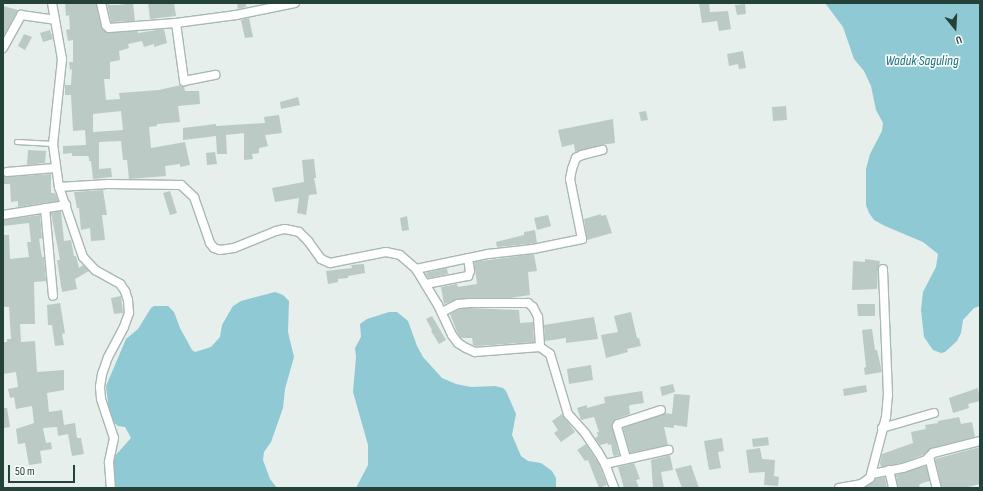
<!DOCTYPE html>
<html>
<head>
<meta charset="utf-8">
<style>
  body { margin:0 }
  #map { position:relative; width:983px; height:491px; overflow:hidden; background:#e6efeb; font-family:"Sofia Sans Condensed",sans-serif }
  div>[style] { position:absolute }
  .water>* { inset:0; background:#8ec9d4 }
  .building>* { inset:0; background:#bbcac4 }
  .roads { filter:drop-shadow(1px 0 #a8b8b2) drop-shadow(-1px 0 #a8b8b2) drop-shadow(0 1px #a8b8b2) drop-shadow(0 -1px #a8b8b2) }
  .service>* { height:4px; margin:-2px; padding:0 2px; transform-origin:2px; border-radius:2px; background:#fff }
  .minor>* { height:8px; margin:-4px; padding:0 4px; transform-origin:4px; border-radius:4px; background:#fff }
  span { translate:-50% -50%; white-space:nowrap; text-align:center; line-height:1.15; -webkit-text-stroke:3.5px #f7fbf9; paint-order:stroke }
  .water-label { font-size:14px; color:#1c6f80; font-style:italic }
  .frame { position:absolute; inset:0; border:4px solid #24423a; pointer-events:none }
  .north { position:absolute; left:935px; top:8px; width:40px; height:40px; -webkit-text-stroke:3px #f7fbf9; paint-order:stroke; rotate:162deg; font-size:11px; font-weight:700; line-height:16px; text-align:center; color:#24423a }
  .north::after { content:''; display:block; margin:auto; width:14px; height:18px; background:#24423a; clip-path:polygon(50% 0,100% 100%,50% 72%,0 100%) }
  .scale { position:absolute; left:8px; top:465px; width:67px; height:18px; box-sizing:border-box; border:2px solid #24423a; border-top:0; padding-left:5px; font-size:12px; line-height:14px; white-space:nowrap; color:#24423a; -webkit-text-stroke:3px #f7fbf9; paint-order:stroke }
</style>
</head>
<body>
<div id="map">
  <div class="water">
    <i style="clip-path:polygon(825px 3px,980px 3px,980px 306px,974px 308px,963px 320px,961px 333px,957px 341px,945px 352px,941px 353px,933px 350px,924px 337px,921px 310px,923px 292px,936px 267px,938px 254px,923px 242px,885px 226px,874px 220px,869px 213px,866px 205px,866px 169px,870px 154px,882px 131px,883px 123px,876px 110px,871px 86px,864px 71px,854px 59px,843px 27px)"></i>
    <i style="clip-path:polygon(275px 292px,283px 295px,289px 301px,288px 332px,294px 357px,285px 389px,283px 408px,271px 442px,264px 452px,263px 460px,270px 479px,277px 488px,114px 488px,113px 473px,114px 457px,131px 438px,125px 427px,118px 426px,110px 419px,106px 386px,126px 339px,138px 329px,151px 308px,154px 306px,168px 306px,174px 312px,180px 328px,192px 350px,195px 352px,211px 347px,220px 337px,222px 325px,233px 306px,241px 301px)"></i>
    <i style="clip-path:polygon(389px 312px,397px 312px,408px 321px,417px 346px,423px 357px,442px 378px,456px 384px,471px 387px,495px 386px,503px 388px,506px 391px,516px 414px,512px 435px,521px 456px,528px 461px,541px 463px,552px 471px,556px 478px,556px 488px,356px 488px,368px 465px,368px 445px,353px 392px,356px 357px,355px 348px,361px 337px,360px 324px,367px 319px)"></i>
  </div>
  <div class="building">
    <i style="clip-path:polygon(evenodd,65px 3px,96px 3px,101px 27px,107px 33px,138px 31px,138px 33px,164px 29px,167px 43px,154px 47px,154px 44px,144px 47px,142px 41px,128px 44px,129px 48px,119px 51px,120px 60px,110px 62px,110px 79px,104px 79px,106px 100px,120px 99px,119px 93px,159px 90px,181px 85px,184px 86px,185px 91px,199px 91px,200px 104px,178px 106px,180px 122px,157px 124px,157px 126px,149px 127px,151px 148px,185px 142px,190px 165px,180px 167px,180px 164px,165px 166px,166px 176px,129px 179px,127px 160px,123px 160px,121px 141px,99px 142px,99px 169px,111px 168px,112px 177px,93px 179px,91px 161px,89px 161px,89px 157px,87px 156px,72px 156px,72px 153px,63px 154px,63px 146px,86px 145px,85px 130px,73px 131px,71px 95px,65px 95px,65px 85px,71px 85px,72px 69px,70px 70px,69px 62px,73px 62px,73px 40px,68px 41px,66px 30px,70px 29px,69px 15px,66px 16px,65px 3px,121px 111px,123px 130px,93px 132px,93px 114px,121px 111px)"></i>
    <i style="clip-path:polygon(107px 3px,109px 3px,109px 5px,119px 5px,133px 3px,135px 21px,111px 22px)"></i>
    <i style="clip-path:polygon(148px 3px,174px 3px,176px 16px,150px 19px)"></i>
    <i style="clip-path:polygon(237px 3px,246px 3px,246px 7px,238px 9px)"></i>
    <i style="clip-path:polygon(699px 3px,709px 3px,710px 12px,728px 11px,731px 29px,719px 31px,717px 21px,702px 23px)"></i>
    <i style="clip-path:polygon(745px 4px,746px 14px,737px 15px,735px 5px)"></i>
    <i style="clip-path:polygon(3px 6px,18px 10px,3px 37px)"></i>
    <i style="clip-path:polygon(249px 18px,253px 37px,245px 38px,241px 20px)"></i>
    <i style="clip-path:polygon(50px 30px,53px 39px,43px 42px,40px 33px)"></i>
    <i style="clip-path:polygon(24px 34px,32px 37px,25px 50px,18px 46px)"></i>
    <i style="clip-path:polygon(743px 51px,746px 68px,739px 69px,738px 64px,729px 66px,727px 54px)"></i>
    <i style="clip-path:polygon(298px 97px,300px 105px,281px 109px,280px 102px)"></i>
    <i style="clip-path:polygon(786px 106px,787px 120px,773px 121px,772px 107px)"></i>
    <i style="clip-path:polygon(646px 111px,648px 120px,641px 121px,639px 112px)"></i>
    <i style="clip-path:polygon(279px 115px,282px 133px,265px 135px,268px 146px,259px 148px,259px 153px,252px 154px,253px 159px,244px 160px,244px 133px,226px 135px,227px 154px,217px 154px,216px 136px,183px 140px,183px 128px,216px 124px,216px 126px,265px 123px,264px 117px)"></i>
    <i style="clip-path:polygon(613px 119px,615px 143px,601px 145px,575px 152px,574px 144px,562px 147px,558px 130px)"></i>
    <i style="clip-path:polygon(28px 150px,46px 151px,45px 163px,27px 165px)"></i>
    <i style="clip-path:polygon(215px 152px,217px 164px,207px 165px,206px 153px)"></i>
    <i style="clip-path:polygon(314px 159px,316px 178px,314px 178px,317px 194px,309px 195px,306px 215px,297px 213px,299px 198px,275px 202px,272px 188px,304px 182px,302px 160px)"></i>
    <i style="clip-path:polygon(51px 174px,51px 193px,55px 193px,58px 201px,18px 207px,18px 201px,11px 202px,10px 184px,3px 184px,3px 176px,7px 177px)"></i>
    <i style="clip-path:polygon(103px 190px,107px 215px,102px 215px,105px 240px,91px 241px,90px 228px,81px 230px,79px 208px,77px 208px,74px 192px)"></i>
    <i style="clip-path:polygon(170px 191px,177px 213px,170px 215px,163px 193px)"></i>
    <i style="clip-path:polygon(61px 211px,64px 241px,71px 240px,74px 256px,76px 256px,79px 268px,83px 265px,89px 271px,75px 279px,77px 289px,62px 292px,57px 260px,60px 260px,51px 213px)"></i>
    <i style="clip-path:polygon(601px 214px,601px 216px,606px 215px,612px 233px,587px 240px,584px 219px)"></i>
    <i style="clip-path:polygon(40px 215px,42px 238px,39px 239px,42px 257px,44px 257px,46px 281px,34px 282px,35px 324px,20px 324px,21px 342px,35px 341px,37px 372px,64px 370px,64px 390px,47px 393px,49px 412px,62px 410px,64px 425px,75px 423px,77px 438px,81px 438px,84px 454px,72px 456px,68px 434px,58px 436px,57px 427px,43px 428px,46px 443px,51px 442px,52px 449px,40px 451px,42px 463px,29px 465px,25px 443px,18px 444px,16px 429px,34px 423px,32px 406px,16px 409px,14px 397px,10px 398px,8px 389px,18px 387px,16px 372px,3px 374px,3px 342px,7px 342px,7px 339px,11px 339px,9px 307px,3px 307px,3px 235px,9px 235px,10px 259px,29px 257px,27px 242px,31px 242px,29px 223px,3px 226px,3px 220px)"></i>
    <i style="clip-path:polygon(548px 215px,551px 226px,537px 230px,534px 218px)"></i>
    <i style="clip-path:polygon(407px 216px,409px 230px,402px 231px,400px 218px)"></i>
    <i style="clip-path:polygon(535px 230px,537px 243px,497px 247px,496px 242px,524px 235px,524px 232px)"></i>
    <i style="clip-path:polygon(534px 254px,537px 271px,528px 272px,530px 295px,510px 298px,458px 299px,444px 304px,441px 287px,457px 284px,458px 287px,477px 284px,474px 262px)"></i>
    <i style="clip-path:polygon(865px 259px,880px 261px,878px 269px,877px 289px,852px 290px,853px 261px,865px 262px)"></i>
    <i style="clip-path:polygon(364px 264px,365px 273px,348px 276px,348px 278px,338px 279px,338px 282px,328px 284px,326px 271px,352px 268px,351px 265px)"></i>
    <i style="clip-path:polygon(447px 268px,448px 274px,428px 278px,426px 274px,425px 273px)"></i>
    <i style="clip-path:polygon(121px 296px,123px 313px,114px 314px,111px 298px)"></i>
    <i style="clip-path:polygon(60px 303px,65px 333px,62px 334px,64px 345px,55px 346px,52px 325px,48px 325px,47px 305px)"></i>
    <i style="clip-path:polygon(857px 304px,875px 304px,875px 316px,858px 316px)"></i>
    <i style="clip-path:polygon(470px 308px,519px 310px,520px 323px,533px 322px,534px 342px,476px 346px,473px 345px,472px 338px,461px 338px,457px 332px,450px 314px,460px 309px)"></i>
    <i style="clip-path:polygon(631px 312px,637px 338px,639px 338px,641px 346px,627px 349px,628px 352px,606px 358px,601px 335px,618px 332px,614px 316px)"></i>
    <i style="clip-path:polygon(432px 316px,446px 340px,439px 344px,431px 331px,432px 330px,426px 319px)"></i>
    <i style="clip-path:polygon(594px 317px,598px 339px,566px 343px,566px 338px,545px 341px,544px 325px)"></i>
    <i style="clip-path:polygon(872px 329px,875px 350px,877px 350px,882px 372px,865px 375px,864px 368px,866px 367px,862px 330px)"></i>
    <i style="clip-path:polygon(591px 365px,593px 380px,569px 384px,567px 369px)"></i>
    <i style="clip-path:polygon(673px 384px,675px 392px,662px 396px,660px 387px)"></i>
    <i style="clip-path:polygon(866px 385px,867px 392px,844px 396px,843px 389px)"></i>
    <i style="clip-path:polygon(978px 388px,980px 401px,968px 404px,969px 408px,953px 413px,949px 398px)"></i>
    <i style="clip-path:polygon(642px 391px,644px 403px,630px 405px,629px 407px,630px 414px,616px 419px,612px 424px,619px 455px,615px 456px,613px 455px,611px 444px,608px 445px,608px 443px,600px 445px,595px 438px,598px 436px,597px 432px,599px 432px,594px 417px,581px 420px,577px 408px,587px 405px,587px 408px,605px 403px,604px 397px)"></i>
    <i style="clip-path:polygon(674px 394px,690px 395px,687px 427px,674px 425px,674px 428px,664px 427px,668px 445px,630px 453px,623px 428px,665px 413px,672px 414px)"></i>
    <i style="clip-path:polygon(3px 408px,7px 408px,10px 427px,3px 428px)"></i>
    <i style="clip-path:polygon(562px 414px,575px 432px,561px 442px,554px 433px,558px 430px,552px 421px)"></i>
    <i style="clip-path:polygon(959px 417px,961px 424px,972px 422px,975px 437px,932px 448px,923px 455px,902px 463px,881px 467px,880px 463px,882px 454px,913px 443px,911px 432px,926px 429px,925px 425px,938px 423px,938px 421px)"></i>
    <i style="clip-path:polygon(768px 437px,769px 445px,753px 447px,752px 439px)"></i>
    <i style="clip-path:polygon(722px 438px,724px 451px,718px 452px,721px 468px,709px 470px,704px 441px)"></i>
    <i style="clip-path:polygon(586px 444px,599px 464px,607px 485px,599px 488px,588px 460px,585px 461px,578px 451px,577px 450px)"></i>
    <i style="clip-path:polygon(980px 447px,980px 484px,964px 488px,942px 488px,935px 459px)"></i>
    <i style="clip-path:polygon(760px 448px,762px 459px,775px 460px,774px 476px,779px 477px,778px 486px,764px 485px,765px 472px,749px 473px,746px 450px)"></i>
    <i style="clip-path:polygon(670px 455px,673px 470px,661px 472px,664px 488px,653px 488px,651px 460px)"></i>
    <i style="clip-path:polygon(634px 463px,640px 479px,636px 480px,639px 488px,624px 488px,618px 467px)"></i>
    <i style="clip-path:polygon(691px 465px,699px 488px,682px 488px,675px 469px)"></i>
    <i style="clip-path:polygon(926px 466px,930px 481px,922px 483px,919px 485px,920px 488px,898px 488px,896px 475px)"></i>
    <i style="clip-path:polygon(885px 477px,887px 488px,865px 488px,875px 479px)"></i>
  </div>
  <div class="roads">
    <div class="service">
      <i style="left:17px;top:142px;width:36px;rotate:3deg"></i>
    </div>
    <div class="minor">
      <i style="left:52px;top:3px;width:57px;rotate:79.9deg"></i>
      <i style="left:62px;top:59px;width:85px;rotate:96deg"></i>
      <i style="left:53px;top:144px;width:43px;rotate:82.1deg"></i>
      <i style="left:59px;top:187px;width:74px;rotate:71.1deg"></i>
      <i style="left:83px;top:257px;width:18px;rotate:47deg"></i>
      <i style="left:95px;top:270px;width:29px;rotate:29deg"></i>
      <i style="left:120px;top:284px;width:9px;rotate:54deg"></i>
      <i style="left:125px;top:291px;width:9px;rotate:72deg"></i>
      <i style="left:128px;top:300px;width:13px;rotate:86deg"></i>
      <i style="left:129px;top:313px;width:15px;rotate:110deg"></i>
      <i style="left:124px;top:327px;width:34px;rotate:118deg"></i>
      <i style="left:108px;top:357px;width:18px;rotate:109deg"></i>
      <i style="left:102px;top:374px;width:13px;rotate:99deg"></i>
      <i style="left:100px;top:387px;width:12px;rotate:85deg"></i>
      <i style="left:101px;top:399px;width:41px;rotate:71.6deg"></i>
      <i style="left:114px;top:438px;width:25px;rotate:102deg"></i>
      <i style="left:109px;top:462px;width:26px;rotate:86deg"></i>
      <i style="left:101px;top:3px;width:23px;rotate:77deg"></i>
      <i style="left:106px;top:25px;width:4px;rotate:45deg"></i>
      <i style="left:109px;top:28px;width:67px;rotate:-4.3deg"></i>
      <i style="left:176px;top:23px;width:59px;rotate:82.1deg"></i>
      <i style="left:184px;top:81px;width:32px;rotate:-11deg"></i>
      <i style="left:176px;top:23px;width:61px;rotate:-7.6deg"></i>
      <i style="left:236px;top:15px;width:60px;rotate:-11.5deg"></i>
      <i style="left:3px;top:48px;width:38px;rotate:-61deg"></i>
      <i style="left:21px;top:15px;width:34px;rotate:8deg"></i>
      <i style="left:7px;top:172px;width:48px;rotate:-4.8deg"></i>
      <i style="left:59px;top:187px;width:49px;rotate:-3.5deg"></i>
      <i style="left:108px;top:184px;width:73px;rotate:0.8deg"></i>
      <i style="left:181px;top:185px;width:18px;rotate:43deg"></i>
      <i style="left:194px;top:197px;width:49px;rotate:70.8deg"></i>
      <i style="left:210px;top:243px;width:6px;rotate:51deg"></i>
      <i style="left:214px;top:248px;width:6px;rotate:18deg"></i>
      <i style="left:220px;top:250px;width:14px;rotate:-8deg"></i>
      <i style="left:234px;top:248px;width:45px;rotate:-22deg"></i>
      <i style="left:276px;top:231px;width:9px;rotate:-13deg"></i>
      <i style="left:285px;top:229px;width:14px;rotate:12deg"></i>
      <i style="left:299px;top:232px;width:13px;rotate:45deg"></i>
      <i style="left:308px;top:241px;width:22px;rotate:54deg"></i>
      <i style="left:321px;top:259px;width:10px;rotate:24deg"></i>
      <i style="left:330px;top:263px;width:57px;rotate:-11.1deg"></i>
      <i style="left:386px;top:252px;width:14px;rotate:12deg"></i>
      <i style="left:400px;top:255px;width:21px;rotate:41deg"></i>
      <i style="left:416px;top:269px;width:42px;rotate:58.6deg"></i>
      <i style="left:438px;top:305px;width:33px;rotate:65deg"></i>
      <i style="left:452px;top:335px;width:10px;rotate:53deg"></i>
      <i style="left:458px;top:343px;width:9px;rotate:32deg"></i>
      <i style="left:466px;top:348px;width:10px;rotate:24deg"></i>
      <i style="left:475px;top:352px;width:65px;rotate:-4.4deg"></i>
      <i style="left:540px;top:347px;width:12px;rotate:35deg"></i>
      <i style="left:550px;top:354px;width:63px;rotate:73.3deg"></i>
      <i style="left:568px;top:414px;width:25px;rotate:48deg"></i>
      <i style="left:585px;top:433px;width:23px;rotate:56deg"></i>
      <i style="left:598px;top:452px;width:14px;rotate:60deg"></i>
      <i style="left:605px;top:464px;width:26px;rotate:69deg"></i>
      <i style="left:45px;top:208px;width:88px;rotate:84.8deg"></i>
      <i style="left:3px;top:215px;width:64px;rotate:-9deg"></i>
      <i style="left:416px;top:269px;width:74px;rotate:-11.8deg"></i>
      <i style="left:488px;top:254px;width:45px;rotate:-6.3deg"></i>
      <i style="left:533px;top:249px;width:50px;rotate:-11.5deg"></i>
      <i style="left:582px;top:239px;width:61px;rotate:-101.3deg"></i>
      <i style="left:570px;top:179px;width:10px;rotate:-79deg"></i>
      <i style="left:572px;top:169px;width:12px;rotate:-70deg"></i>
      <i style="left:576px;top:158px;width:7px;rotate:-27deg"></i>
      <i style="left:582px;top:155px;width:21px;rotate:-14deg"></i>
      <i style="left:426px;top:284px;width:43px;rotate:-10.8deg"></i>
      <i style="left:468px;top:276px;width:5px;rotate:-68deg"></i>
      <i style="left:470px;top:271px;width:13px;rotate:-99deg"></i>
      <i style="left:442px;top:312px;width:18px;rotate:-27deg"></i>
      <i style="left:458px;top:304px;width:12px;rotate:-5deg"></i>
      <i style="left:470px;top:303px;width:58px"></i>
      <i style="left:528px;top:303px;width:6px;rotate:39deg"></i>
      <i style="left:533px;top:307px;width:11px;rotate:63deg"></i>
      <i style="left:538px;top:317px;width:30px;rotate:86deg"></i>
      <i style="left:882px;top:428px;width:54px;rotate:-16.1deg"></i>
      <i style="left:929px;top:457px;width:32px;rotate:76deg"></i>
      <i style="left:626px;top:458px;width:33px;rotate:-106deg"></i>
      <i style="left:617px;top:426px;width:2px;rotate:-63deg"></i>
      <i style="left:618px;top:424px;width:45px;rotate:-18deg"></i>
      <i style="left:605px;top:464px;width:65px;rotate:-12.5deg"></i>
      <i style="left:889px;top:470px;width:18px;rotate:77deg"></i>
      <i style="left:872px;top:474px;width:32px;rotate:-11deg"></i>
      <i style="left:903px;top:468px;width:24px;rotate:-19deg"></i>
      <i style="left:926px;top:460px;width:10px;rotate:-45deg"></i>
      <i style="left:933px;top:453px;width:49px;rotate:-14.3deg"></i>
      <i style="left:839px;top:488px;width:22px;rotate:-10deg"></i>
      <i style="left:861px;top:484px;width:11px;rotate:-34deg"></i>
      <i style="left:870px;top:478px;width:63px;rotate:-75.3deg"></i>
      <i style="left:886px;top:417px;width:22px;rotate:-85deg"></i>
      <i style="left:888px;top:395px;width:126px;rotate:-92.3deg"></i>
    </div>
  </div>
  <div class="water-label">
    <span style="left:922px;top:61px">Waduk Saguling</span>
  </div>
  <div class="frame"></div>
  <div class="north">U</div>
  <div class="scale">50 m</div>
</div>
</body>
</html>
